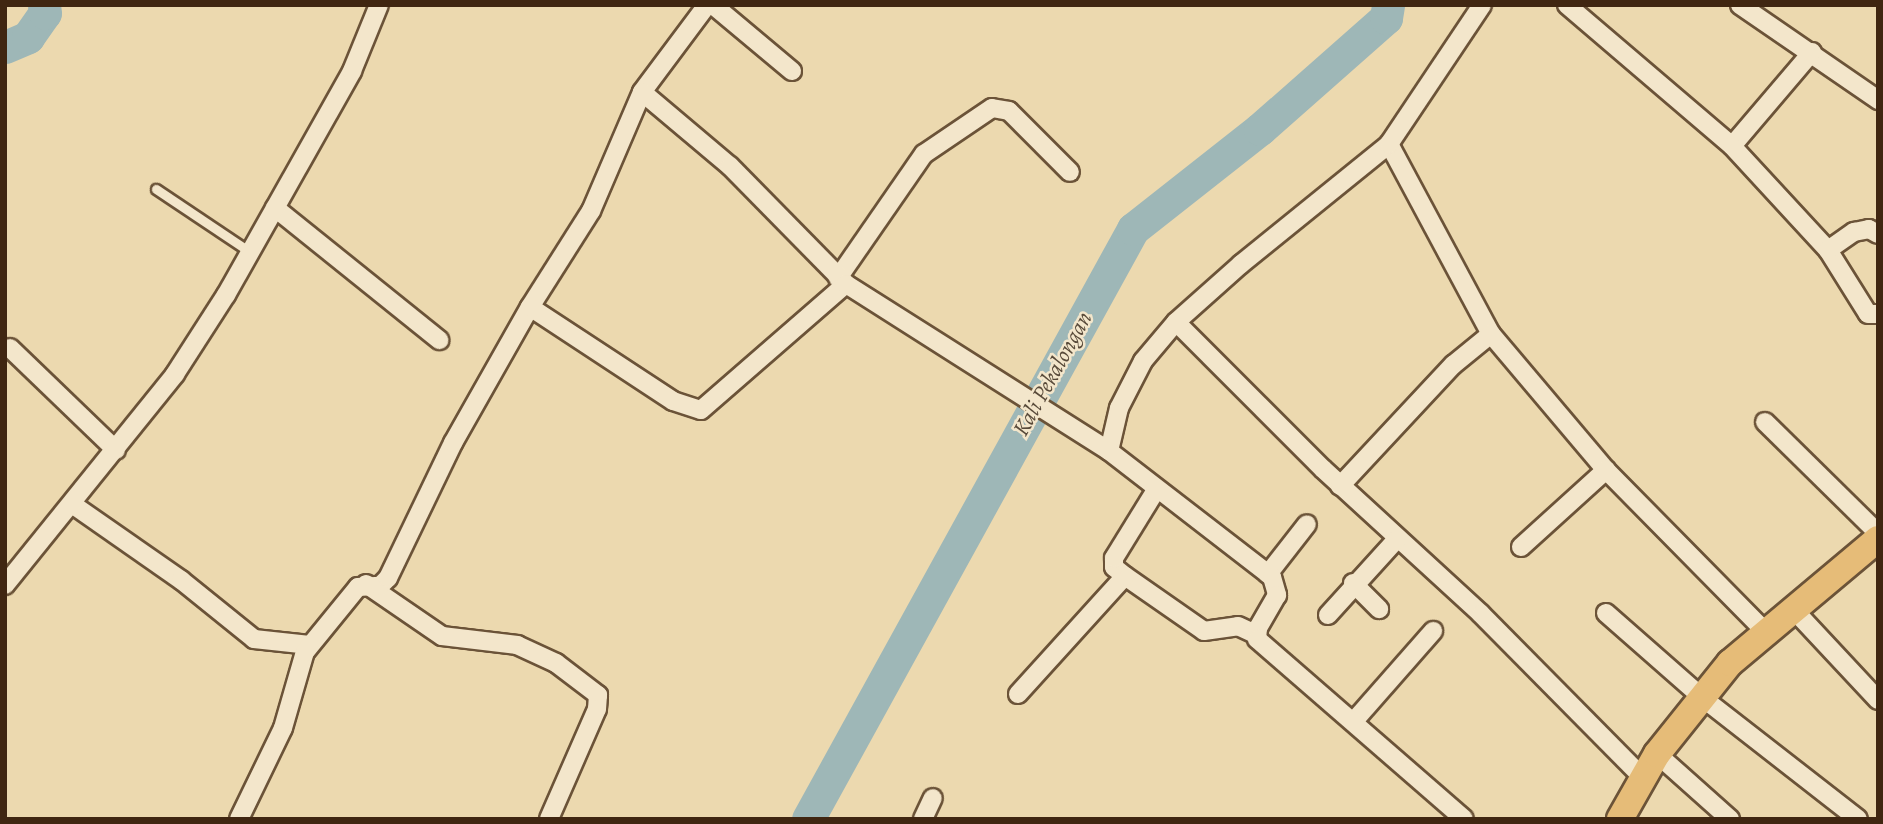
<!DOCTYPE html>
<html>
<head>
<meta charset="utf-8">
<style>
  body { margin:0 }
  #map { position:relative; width:1883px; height:824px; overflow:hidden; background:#ecd9af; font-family:Alegreya,serif }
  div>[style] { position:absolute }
  .river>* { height:33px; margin:-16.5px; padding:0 16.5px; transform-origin:16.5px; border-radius:16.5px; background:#9eb7b7 }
  .roads { filter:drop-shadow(2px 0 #6b5338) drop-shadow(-2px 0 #6b5338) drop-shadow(0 2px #6b5338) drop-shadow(0 -2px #6b5338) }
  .service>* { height:9px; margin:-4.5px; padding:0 4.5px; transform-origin:4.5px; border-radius:4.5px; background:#f3e6cb }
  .minor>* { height:18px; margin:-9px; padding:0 9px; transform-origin:9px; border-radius:9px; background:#f3e6cb }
  .primary>* { height:26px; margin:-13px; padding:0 13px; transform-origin:13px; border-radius:13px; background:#e6bc78 }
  span { translate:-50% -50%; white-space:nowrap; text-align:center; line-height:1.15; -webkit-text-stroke:5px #f3e6cb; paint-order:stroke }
  .water-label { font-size:23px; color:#584a3a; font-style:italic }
  .frame { position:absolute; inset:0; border:7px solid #402611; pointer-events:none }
</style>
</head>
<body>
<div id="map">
  <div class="river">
    <i style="left:5px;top:47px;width:25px;rotate:-23deg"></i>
    <i style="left:28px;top:37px;width:29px;rotate:-55deg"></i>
    <i style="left:45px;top:13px;width:8px;rotate:-97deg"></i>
    <i style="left:808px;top:819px;width:674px;rotate:-61.15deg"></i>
    <i style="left:1133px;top:229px;width:162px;rotate:-38.2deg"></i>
    <i style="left:1260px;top:129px;width:168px;rotate:-41.4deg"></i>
    <i style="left:1386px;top:18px;width:13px;rotate:-81deg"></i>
  </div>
  <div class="roads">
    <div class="service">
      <i style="left:156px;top:189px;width:113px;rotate:33.8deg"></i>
    </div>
    <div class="minor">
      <i style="left:713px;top:5px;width:103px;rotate:39.9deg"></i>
      <i style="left:1567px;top:5px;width:217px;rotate:40.5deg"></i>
      <i style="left:1740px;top:5px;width:168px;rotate:34.5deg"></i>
      <i style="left:1812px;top:52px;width:123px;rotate:130.4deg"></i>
      <i style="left:1732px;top:146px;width:142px;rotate:47.3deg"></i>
      <i style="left:1828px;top:250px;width:75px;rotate:58deg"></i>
      <i style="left:1868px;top:314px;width:10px"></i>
      <i style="left:642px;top:92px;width:109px;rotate:-53.2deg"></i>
      <i style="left:1389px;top:144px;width:216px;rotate:61.8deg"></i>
      <i style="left:1491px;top:334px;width:178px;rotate:49.8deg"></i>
      <i style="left:1606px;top:470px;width:225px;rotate:45.4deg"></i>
      <i style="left:275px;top:208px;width:211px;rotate:38.8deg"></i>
      <i style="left:1828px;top:250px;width:32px;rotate:-35deg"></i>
      <i style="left:1854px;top:232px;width:15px;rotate:-11deg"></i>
      <i style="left:1869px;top:229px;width:10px;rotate:29deg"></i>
      <i style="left:838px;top:278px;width:151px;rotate:-55.3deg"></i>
      <i style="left:924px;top:154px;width:82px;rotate:-34.1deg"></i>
      <i style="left:992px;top:108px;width:17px;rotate:10deg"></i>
      <i style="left:1009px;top:111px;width:86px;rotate:45deg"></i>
      <i style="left:530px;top:307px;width:114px;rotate:-57.6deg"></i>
      <i style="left:591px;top:211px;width:129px;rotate:-66.8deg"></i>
      <i style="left:642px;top:92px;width:115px;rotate:40.1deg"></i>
      <i style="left:730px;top:166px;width:165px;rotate:45.5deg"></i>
      <i style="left:1176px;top:322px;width:208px;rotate:45deg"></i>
      <i style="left:1323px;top:469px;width:214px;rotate:42.5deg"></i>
      <i style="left:1481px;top:614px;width:232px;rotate:45.3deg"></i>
      <i style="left:10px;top:348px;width:147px;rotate:43.9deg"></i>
      <i style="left:1765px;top:422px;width:158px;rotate:44.5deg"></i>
      <i style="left:1109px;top:451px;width:44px;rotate:-76.9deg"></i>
      <i style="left:1119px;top:408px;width:53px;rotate:-62.9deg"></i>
      <i style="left:1143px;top:361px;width:51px;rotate:-49.8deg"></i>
      <i style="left:1176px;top:322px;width:87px;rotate:-41.7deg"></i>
      <i style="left:1241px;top:264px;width:191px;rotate:-39deg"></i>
      <i style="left:1389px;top:144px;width:167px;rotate:-56.2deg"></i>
      <i style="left:1340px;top:486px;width:166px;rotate:-47deg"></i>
      <i style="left:1453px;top:365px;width:49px;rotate:-39.2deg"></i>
      <i style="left:72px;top:504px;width:133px;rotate:34.9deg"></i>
      <i style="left:181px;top:580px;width:94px;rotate:38.9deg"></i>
      <i style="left:254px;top:639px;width:56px;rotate:6.1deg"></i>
      <i style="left:1521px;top:547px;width:115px;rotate:-42.2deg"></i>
      <i style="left:1268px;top:574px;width:63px;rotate:-52deg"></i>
      <i style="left:1125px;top:576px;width:96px;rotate:34.8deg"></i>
      <i style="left:1204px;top:631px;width:34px;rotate:-8deg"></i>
      <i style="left:1238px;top:626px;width:19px;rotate:25deg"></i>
      <i style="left:1353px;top:583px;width:37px;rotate:45deg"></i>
      <i style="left:366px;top:584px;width:92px;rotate:34.4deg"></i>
      <i style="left:442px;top:636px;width:76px;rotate:6.8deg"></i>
      <i style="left:517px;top:645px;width:43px;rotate:24.8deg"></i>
      <i style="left:556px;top:663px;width:53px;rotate:37.3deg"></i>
      <i style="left:598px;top:695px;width:14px;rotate:94deg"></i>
      <i style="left:597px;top:709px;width:120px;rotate:113.6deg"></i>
      <i style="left:5px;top:585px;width:271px;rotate:-51.1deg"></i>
      <i style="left:175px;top:374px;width:94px;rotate:-57.2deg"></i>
      <i style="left:226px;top:295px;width:257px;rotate:-60.6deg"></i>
      <i style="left:352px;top:71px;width:71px;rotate:-67.8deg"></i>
      <i style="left:1794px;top:610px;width:123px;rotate:47deg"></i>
      <i style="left:1606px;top:613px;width:130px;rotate:41.3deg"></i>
      <i style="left:1704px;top:699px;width:195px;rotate:37.9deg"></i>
      <i style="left:1328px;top:615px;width:103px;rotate:-47.8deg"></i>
      <i style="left:1018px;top:694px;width:159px;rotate:-47.8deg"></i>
      <i style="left:1125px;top:576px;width:14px;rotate:-141deg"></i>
      <i style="left:1114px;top:567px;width:9px;rotate:-90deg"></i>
      <i style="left:1114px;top:558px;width:80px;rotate:-58.3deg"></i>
      <i style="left:1354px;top:721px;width:120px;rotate:-48.7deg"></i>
      <i style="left:1657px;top:754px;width:98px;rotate:41.7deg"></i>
      <i style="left:239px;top:819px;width:101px;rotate:-64.2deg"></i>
      <i style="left:283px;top:728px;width:79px;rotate:-73.9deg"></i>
      <i style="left:305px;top:652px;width:84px;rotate:-50.8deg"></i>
      <i style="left:358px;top:587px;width:22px;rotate:-3deg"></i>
      <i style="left:380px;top:586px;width:11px;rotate:-45deg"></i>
      <i style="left:388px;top:578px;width:150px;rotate:-64.3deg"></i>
      <i style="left:453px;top:443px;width:156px;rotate:-60.5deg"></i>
      <i style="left:530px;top:307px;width:171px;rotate:33.3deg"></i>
      <i style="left:673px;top:401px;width:29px;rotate:18deg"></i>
      <i style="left:701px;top:410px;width:192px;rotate:-41deg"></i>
      <i style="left:846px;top:284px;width:312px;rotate:32.4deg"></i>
      <i style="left:1109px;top:451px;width:206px;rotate:37.7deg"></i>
      <i style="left:1272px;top:577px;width:19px;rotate:74deg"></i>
      <i style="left:1277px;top:595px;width:38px;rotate:120deg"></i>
      <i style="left:1258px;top:628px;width:11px;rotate:95deg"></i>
      <i style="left:1257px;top:639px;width:274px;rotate:41deg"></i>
      <i style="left:923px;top:819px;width:23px;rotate:-65deg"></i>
    </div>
    <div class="primary">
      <i style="left:1620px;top:819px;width:75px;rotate:-60.4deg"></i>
      <i style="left:1657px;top:754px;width:117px;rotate:-51.3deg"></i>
      <i style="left:1730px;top:663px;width:193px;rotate:-40deg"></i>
    </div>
  </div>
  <div class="water-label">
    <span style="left:1053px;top:374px;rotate:-61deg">Kali Pekalongan</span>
  </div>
  <div class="frame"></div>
</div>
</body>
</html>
